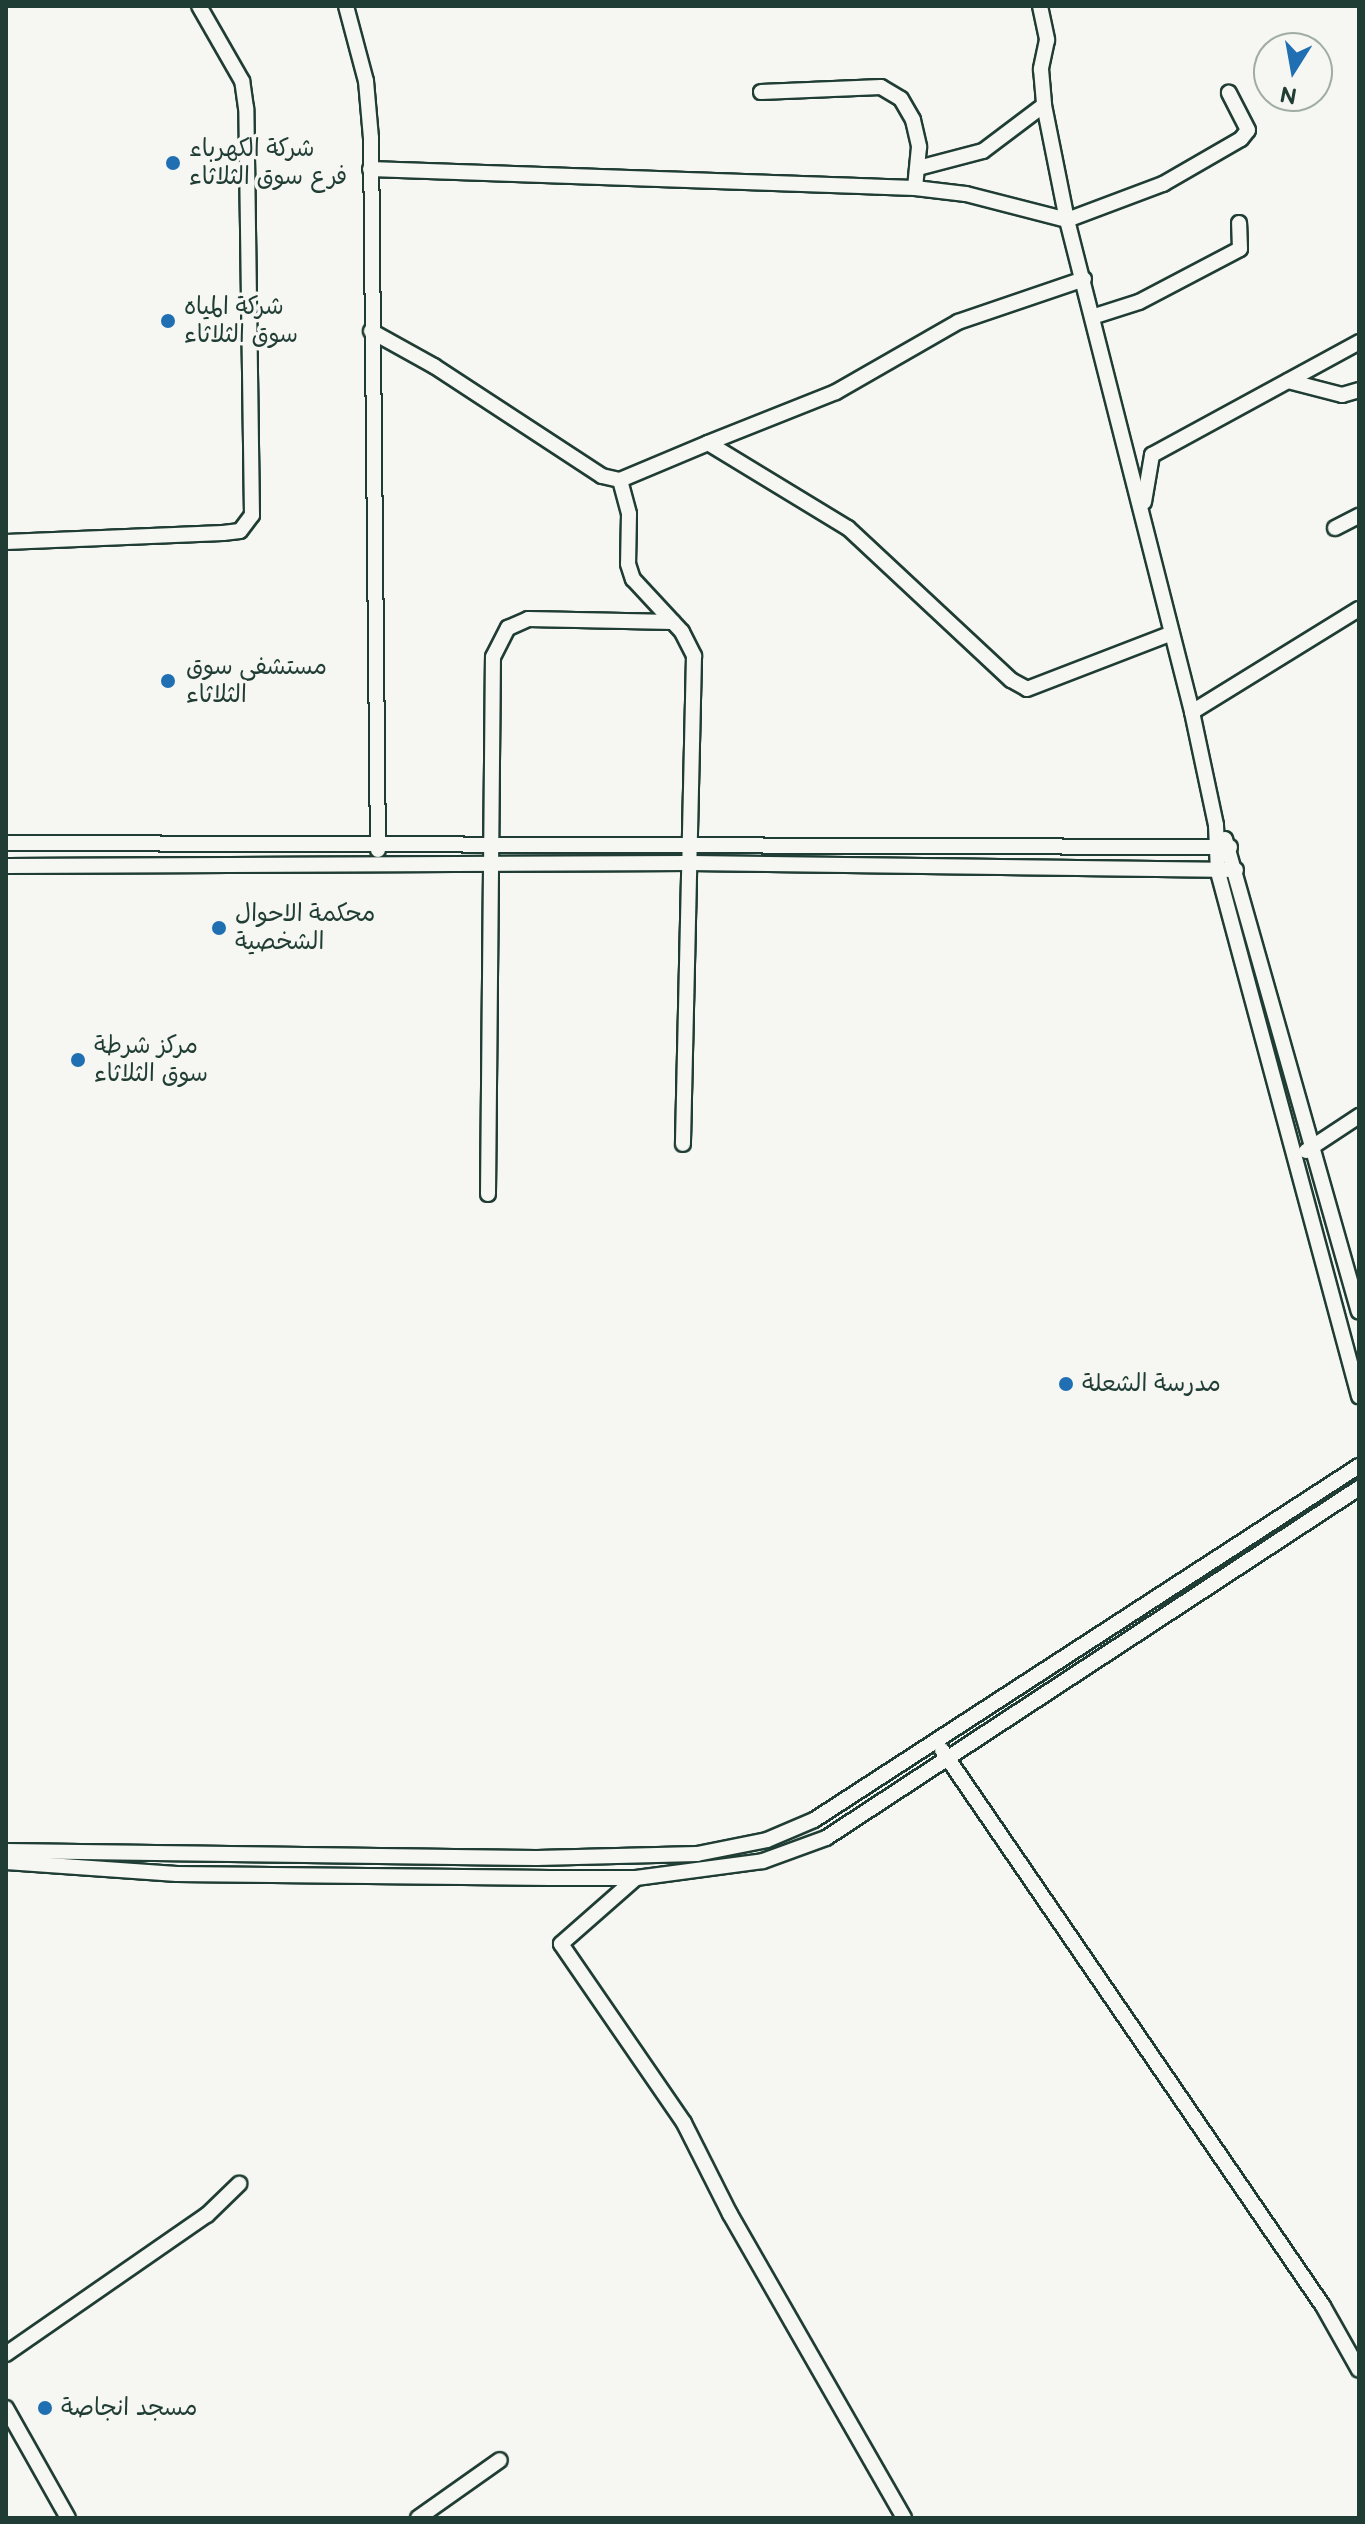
<!DOCTYPE html>
<html>
<head>
<meta charset="utf-8">
<style>
  body { margin:0 }
  #map { position:relative; width:1365px; height:2524px; overflow:hidden; background:#f6f6f2; font-family:"Balsamiq Sans","Playpen Sans Arabic",sans-serif }
  div>[style] { position:absolute }
  .roads { filter:drop-shadow(2px 0 #1f3d34) drop-shadow(-2px 0 #1f3d34) drop-shadow(0 2px #1f3d34) drop-shadow(0 -2px #1f3d34) }
  .minor>* { height:14px; margin:-7px; padding:0 7px; transform-origin:7px; border-radius:7px; background:#f6f6f2 }
  .dots>* { width:22px; height:22px; translate:-50% -50%; box-sizing:border-box; border:4px solid #f6f6f2; border-radius:50% }
  span { translate:-50% -50%; white-space:nowrap; text-align:center; line-height:1.15; -webkit-text-stroke:7px #f6f6f2; paint-order:stroke }
  .poi-label { font-size:24px; color:#1f3d34 }
  .left { translate:0 -50%; text-align:left }
  .frame { position:absolute; inset:0; border:8px solid #1f3d34; pointer-events:none }
  .north { position:absolute; left:1253px; top:32px; width:80px; height:80px; box-sizing:border-box; background:#f6f6f2; border:2px solid #a0aca6; border-radius:50%; rotate:191deg; font-size:22px; font-weight:700; line-height:32px; text-align:center; color:#1f3d34 }
  .north::after { content:''; display:block; margin:auto; width:28px; height:36px; background:#1f6fb2; clip-path:polygon(50% 0,100% 100%,50% 72%,0 100%) }
</style>
</head>
<body>
<div id="map">
  <div class="roads">
    <div class="minor">
      <i style="left:346px;top:6px;width:78px;rotate:75.1deg"></i>
      <i style="left:366px;top:81px;width:57px;rotate:85deg"></i>
      <i style="left:371px;top:138px;width:712px;rotate:89.44deg"></i>
      <i style="left:1040px;top:6px;width:35px;rotate:78deg"></i>
      <i style="left:1047px;top:40px;width:30px;rotate:102deg"></i>
      <i style="left:1041px;top:69px;width:36px;rotate:85deg"></i>
      <i style="left:1044px;top:105px;width:117px;rotate:78.7deg"></i>
      <i style="left:1067px;top:220px;width:508px;rotate:75.74deg"></i>
      <i style="left:1192px;top:712px;width:116px;rotate:78deg"></i>
      <i style="left:1216px;top:825px;width:47px;rotate:87.6deg"></i>
      <i style="left:1218px;top:872px;width:543px;rotate:74.94deg"></i>
      <i style="left:761px;top:92px;width:120px;rotate:-2.4deg"></i>
      <i style="left:881px;top:87px;width:23px;rotate:31deg"></i>
      <i style="left:901px;top:99px;width:24px;rotate:60deg"></i>
      <i style="left:913px;top:120px;width:28px;rotate:77deg"></i>
      <i style="left:919px;top:147px;width:41px;rotate:95.6deg"></i>
      <i style="left:918px;top:168px;width:67px;rotate:-14.7deg"></i>
      <i style="left:983px;top:151px;width:76px;rotate:-37deg"></i>
      <i style="left:370px;top:169px;width:545px;rotate:2deg"></i>
      <i style="left:915px;top:188px;width:51px;rotate:6.7deg"></i>
      <i style="left:966px;top:194px;width:104px;rotate:14.4deg"></i>
      <i style="left:1067px;top:220px;width:103px;rotate:-20.6deg"></i>
      <i style="left:1163px;top:184px;width:90px;rotate:-30deg"></i>
      <i style="left:1241px;top:139px;width:11px;rotate:-52deg"></i>
      <i style="left:1248px;top:130px;width:42px;rotate:-117.2deg"></i>
      <i style="left:1084px;top:279px;width:133px;rotate:161.2deg"></i>
      <i style="left:958px;top:322px;width:141px;rotate:150.2deg"></i>
      <i style="left:836px;top:392px;width:138px;rotate:158.3deg"></i>
      <i style="left:708px;top:443px;width:164px;rotate:31.3deg"></i>
      <i style="left:848px;top:528px;width:223px;rotate:43deg"></i>
      <i style="left:1011px;top:680px;width:18px;rotate:29deg"></i>
      <i style="left:1027px;top:689px;width:155px;rotate:-21.1deg"></i>
      <i style="left:1095px;top:316px;width:46px;rotate:-17.7deg"></i>
      <i style="left:1139px;top:302px;width:114px;rotate:-27.7deg"></i>
      <i style="left:1240px;top:249px;width:26px;rotate:-92deg"></i>
      <i style="left:371px;top:331px;width:72px;rotate:29.1deg"></i>
      <i style="left:434px;top:366px;width:201px;rotate:33.2deg"></i>
      <i style="left:602px;top:476px;width:18px;rotate:13deg"></i>
      <i style="left:620px;top:480px;width:95px;rotate:-22.8deg"></i>
      <i style="left:1288px;top:381px;width:56px;rotate:14.5deg"></i>
      <i style="left:1342px;top:395px;width:18px;rotate:-16deg"></i>
      <i style="left:620px;top:480px;width:35px;rotate:75deg"></i>
      <i style="left:629px;top:514px;width:50px;rotate:91.1deg"></i>
      <i style="left:628px;top:564px;width:16px;rotate:72deg"></i>
      <i style="left:633px;top:579px;width:72px;rotate:47.2deg"></i>
      <i style="left:682px;top:632px;width:27px;rotate:63deg"></i>
      <i style="left:694px;top:656px;width:488px;rotate:91.3deg"></i>
      <i style="left:1144px;top:502px;width:48px;rotate:-80.3deg"></i>
      <i style="left:1152px;top:455px;width:236px;rotate:-28.6deg"></i>
      <i style="left:1335px;top:528px;width:27px;rotate:-27deg"></i>
      <i style="left:6px;top:542px;width:217px;rotate:-2.4deg"></i>
      <i style="left:223px;top:533px;width:17px;rotate:-7deg"></i>
      <i style="left:240px;top:531px;width:20px;rotate:-53deg"></i>
      <i style="left:252px;top:515px;width:407px;rotate:-90.8deg"></i>
      <i style="left:246px;top:108px;width:27px;rotate:-98deg"></i>
      <i style="left:242px;top:81px;width:86px;rotate:-119.8deg"></i>
      <i style="left:1192px;top:712px;width:196px;rotate:-31.7deg"></i>
      <i style="left:1225px;top:839px;width:491px;rotate:74.2deg"></i>
      <i style="left:6px;top:843px;width:1224px;rotate:0.19deg"></i>
      <i style="left:6px;top:866px;width:684px;rotate:-0.25deg"></i>
      <i style="left:690px;top:863px;width:546px;rotate:0.73deg"></i>
      <i style="left:1306px;top:1151px;width:64px;rotate:-33.4deg"></i>
      <i style="left:488px;top:1194px;width:537px;rotate:-89.47deg"></i>
      <i style="left:493px;top:657px;width:33px;rotate:-63deg"></i>
      <i style="left:508px;top:628px;width:22px;rotate:-24deg"></i>
      <i style="left:528px;top:619px;width:145px;rotate:1.2deg"></i>
      <i style="left:942px;top:1750px;width:674px;rotate:55.58deg"></i>
      <i style="left:1323px;top:2306px;width:73px;rotate:60.6deg"></i>
      <i style="left:6px;top:1851px;width:531px;rotate:0.76deg"></i>
      <i style="left:537px;top:1858px;width:160px;rotate:-1.4deg"></i>
      <i style="left:697px;top:1854px;width:71px;rotate:-11.3deg"></i>
      <i style="left:767px;top:1840px;width:51px;rotate:-23.1deg"></i>
      <i style="left:814px;top:1820px;width:650px;rotate:-33.01deg"></i>
      <i style="left:6px;top:1862px;width:171px;rotate:4deg"></i>
      <i style="left:177px;top:1874px;width:373px;rotate:0.6deg"></i>
      <i style="left:550px;top:1878px;width:86px"></i>
      <i style="left:636px;top:1878px;width:128px;rotate:-7.6deg"></i>
      <i style="left:763px;top:1861px;width:67px;rotate:-20.1deg"></i>
      <i style="left:826px;top:1838px;width:638px;rotate:-33.29deg"></i>
      <i style="left:636px;top:1878px;width:100px;rotate:138.7deg"></i>
      <i style="left:561px;top:1944px;width:217px;rotate:55.5deg"></i>
      <i style="left:684px;top:2123px;width:102px;rotate:63.2deg"></i>
      <i style="left:730px;top:2214px;width:350px;rotate:60.2deg"></i>
      <i style="left:6px;top:2354px;width:244px;rotate:-34.7deg"></i>
      <i style="left:207px;top:2215px;width:45px;rotate:-44.1deg"></i>
      <i style="left:6px;top:2408px;width:126px;rotate:60.6deg"></i>
      <i style="left:418px;top:2518px;width:100px;rotate:-35.3deg"></i>
    </div>
  </div>
  <div class="dots">
    <i style="left:173px;top:163px;background:#1f6fb2"></i>
    <i style="left:168px;top:321px;background:#1f6fb2"></i>
    <i style="left:168px;top:681px;background:#1f6fb2"></i>
    <i style="left:219px;top:928px;background:#1f6fb2"></i>
    <i style="left:78px;top:1060px;background:#1f6fb2"></i>
    <i style="left:1066px;top:1384px;background:#1f6fb2"></i>
    <i style="left:45px;top:2408px;background:#1f6fb2"></i>
  </div>
  <div class="poi-label">
    <span class="left" style="left:189px;top:163px">شركة الكهرباء<br>فرع سوق الثلاثاء</span>
    <span class="left" style="left:184px;top:321px">شركة المياه<br>سوق الثلاثاء</span>
    <span class="left" style="left:186px;top:681px">مستشفى سوق<br>الثلاثاء</span>
    <span class="left" style="left:235px;top:928px">محكمة الاحوال<br>الشخصية</span>
    <span class="left" style="left:94px;top:1060px">مركز شرطة<br>سوق الثلاثاء</span>
    <span class="left" style="left:1082px;top:1384px">مدرسة الشعلة</span>
    <span class="left" style="left:61px;top:2408px">مسجد انجاصة</span>
  </div>
  <div class="frame"></div>
  <div class="north">N</div>
</div>
</body>
</html>
